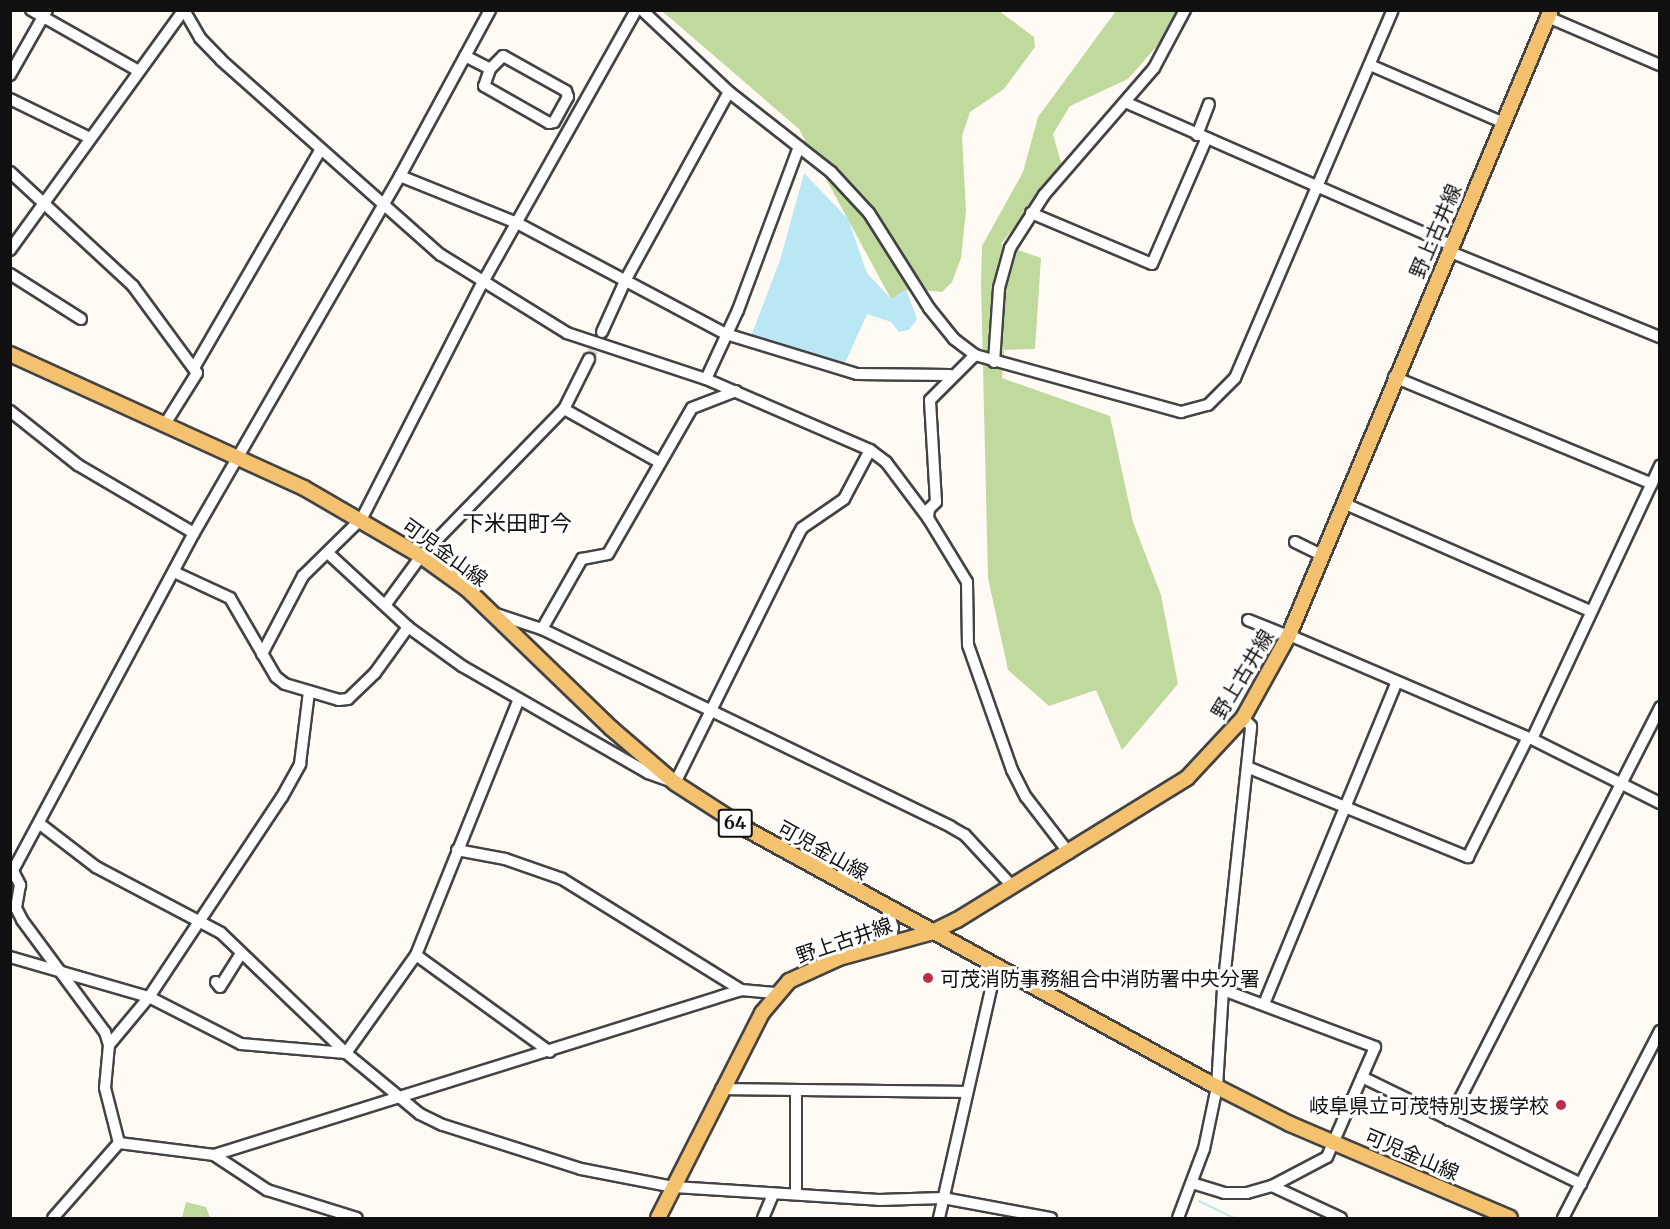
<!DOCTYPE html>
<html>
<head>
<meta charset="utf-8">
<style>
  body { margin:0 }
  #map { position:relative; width:1670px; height:1229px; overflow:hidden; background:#fffbf4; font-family:Merriweather,"Noto Sans JP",serif }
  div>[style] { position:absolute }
  .forest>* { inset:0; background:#c0d99d }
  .water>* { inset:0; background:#bae7f4 }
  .stream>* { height:2px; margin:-1px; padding:0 1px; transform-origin:1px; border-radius:1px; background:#bae7f4 }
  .minor-tunnel>* { height:10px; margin-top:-5px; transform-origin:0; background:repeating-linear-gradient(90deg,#dbd8d2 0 10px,transparent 0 15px) }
  .roads { filter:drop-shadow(2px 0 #434343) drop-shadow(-2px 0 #434343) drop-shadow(0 2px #434343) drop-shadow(0 -2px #434343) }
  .minor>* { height:10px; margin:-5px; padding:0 5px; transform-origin:5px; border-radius:5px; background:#fff }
  .major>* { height:14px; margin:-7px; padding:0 7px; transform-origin:7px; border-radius:7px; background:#f4c16f }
  .dots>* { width:16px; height:16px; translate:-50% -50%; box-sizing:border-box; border:3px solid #fff; border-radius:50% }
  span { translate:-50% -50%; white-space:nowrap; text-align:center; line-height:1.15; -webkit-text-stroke:6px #fff; paint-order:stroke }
  .shield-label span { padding:2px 4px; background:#fff; border:2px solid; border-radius:4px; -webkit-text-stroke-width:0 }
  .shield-label { font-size:18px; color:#101010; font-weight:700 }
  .street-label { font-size:20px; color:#101010 }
  .poi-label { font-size:20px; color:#101010 }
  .left { translate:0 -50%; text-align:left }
  .right { translate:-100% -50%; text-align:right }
  .quarter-label { font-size:22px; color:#101010 }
  .frame { position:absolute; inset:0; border:12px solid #101010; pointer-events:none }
</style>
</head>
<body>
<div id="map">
  <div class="forest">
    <i style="clip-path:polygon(662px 11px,999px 11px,1034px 37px,1035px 47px,1004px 89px,970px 112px,962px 136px,966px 211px,961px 258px,952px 282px,942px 292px,910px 289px,891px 299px,799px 129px)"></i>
    <i style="clip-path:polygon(1116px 11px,1176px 11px,1164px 38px,1128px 79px,1070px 106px,1053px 134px,1062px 166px,1001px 244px,1041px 258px,1035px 349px,1004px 350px,1002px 378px,1110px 416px,1133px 522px,1161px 595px,1178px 684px,1122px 750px,1096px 690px,1049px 706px,1008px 670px,988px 578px,981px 283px,982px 246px,1023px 172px,1038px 117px)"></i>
    <i style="clip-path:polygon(186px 1202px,206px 1207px,210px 1218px,182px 1218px)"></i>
  </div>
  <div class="water">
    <i style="clip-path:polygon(804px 173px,848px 219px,867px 273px,891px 299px,906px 289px,917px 319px,909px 330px,899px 332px,891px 322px,867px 314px,845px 363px,751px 336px,780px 260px)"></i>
  </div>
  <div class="stream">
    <i style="left:1199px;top:1201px;width:39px;rotate:26deg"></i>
  </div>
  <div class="minor-tunnel">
    <i style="left:589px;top:359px;width:30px;rotate:-64deg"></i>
  </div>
  <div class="roads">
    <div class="minor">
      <i style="left:31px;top:10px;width:124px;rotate:29.5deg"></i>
      <i style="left:184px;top:10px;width:32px;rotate:60deg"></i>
      <i style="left:200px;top:38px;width:30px;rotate:46deg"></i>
      <i style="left:221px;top:60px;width:294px;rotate:41.6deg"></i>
      <i style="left:441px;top:255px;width:148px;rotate:31.8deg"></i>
      <i style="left:567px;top:333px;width:146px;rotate:18.3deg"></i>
      <i style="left:706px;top:379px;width:179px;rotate:23.4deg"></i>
      <i style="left:870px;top:450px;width:20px;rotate:37deg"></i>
      <i style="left:886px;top:462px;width:70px;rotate:53.1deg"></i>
      <i style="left:928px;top:518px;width:75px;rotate:58.6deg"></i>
      <i style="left:967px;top:582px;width:63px;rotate:89.1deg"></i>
      <i style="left:968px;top:645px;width:133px;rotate:70.6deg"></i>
      <i style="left:1012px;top:770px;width:30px;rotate:63deg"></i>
      <i style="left:1026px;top:797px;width:71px;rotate:52.5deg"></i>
      <i style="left:642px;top:10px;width:120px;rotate:43.3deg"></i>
      <i style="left:729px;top:92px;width:130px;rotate:38.1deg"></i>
      <i style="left:831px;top:172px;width:56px;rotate:47.2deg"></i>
      <i style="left:869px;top:213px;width:112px;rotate:57.7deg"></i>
      <i style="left:929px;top:308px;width:40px;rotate:51deg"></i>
      <i style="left:954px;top:339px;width:26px;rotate:37deg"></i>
      <i style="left:975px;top:355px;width:214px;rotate:15.5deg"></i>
      <i style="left:1181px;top:412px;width:28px;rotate:-15deg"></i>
      <i style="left:1208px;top:405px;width:38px;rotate:-45deg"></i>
      <i style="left:1235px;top:378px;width:400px;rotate:-66.8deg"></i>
      <i style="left:1548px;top:17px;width:122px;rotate:23.2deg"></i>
      <i style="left:465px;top:56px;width:28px;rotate:27deg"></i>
      <i style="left:490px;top:69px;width:18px;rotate:109deg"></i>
      <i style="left:484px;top:86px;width:75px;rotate:29.6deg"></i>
      <i style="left:549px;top:123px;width:5px;rotate:-11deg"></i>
      <i style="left:554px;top:122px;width:29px;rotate:-61deg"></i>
      <i style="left:568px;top:97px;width:6px;rotate:-108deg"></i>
      <i style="left:566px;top:91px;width:72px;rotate:-150.9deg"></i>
      <i style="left:503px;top:56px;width:18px;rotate:135deg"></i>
      <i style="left:1370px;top:65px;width:146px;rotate:23.4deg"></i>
      <i style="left:10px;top:75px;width:75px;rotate:-60.4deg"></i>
      <i style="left:10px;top:99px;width:89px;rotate:26deg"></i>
      <i style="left:1125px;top:102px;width:355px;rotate:23.7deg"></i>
      <i style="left:1197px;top:135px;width:33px;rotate:-69deg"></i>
      <i style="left:10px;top:172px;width:168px;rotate:42.8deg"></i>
      <i style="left:133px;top:286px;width:108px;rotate:53.7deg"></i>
      <i style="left:197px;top:373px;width:60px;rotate:122.1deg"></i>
      <i style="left:400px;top:176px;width:126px;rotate:21.9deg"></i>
      <i style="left:517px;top:223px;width:237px;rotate:28deg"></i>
      <i style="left:726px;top:334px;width:137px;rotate:17deg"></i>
      <i style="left:857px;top:374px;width:93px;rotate:0.6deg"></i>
      <i style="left:1031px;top:213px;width:131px;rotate:22.9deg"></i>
      <i style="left:1152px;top:264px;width:135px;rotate:-66.5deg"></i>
      <i style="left:10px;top:250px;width:296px;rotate:-54.1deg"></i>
      <i style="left:1448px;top:251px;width:229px;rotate:22.1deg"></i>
      <i style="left:10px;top:274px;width:84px;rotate:32.4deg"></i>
      <i style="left:602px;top:332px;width:58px;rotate:-65.6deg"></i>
      <i style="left:626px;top:279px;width:213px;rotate:-61.2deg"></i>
      <i style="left:994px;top:362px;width:74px;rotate:-86.1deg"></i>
      <i style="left:999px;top:288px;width:41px;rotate:-74.6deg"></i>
      <i style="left:1010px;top:248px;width:63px;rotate:-57.3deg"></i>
      <i style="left:1044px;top:195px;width:168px;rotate:-49.1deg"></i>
      <i style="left:1154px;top:68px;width:66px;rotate:-61.9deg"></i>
      <i style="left:194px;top:368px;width:251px;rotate:-59.9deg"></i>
      <i style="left:1394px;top:377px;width:279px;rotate:22.5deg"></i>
      <i style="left:706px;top:379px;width:76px;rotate:-65.1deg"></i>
      <i style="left:738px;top:310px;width:174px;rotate:-69.5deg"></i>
      <i style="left:564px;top:409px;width:109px;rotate:29.2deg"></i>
      <i style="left:10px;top:411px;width:87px;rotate:38.5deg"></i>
      <i style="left:78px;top:465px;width:134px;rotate:30.4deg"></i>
      <i style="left:1343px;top:503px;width:270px;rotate:23.6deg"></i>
      <i style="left:928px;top:518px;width:9px;rotate:-84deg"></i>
      <i style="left:929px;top:509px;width:10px;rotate:-45deg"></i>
      <i style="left:936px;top:502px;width:102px;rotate:-93.4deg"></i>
      <i style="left:930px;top:400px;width:64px;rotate:-45deg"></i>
      <i style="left:1295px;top:542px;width:30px;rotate:26deg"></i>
      <i style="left:329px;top:554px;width:108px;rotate:42.7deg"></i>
      <i style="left:408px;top:627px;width:67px;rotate:35.8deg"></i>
      <i style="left:462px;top:666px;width:215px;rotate:29.9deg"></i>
      <i style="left:648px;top:773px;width:29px;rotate:20deg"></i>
      <i style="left:675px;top:783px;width:275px;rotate:-63.6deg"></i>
      <i style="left:797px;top:537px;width:10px;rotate:-61deg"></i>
      <i style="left:802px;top:528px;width:51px;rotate:-34.6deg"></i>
      <i style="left:844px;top:499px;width:55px;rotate:-62deg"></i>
      <i style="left:174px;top:572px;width:62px;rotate:24.9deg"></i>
      <i style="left:230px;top:598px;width:91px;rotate:59.8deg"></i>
      <i style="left:276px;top:677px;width:11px;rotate:38deg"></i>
      <i style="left:285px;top:684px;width:56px;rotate:16.5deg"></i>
      <i style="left:339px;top:700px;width:9px;rotate:-6deg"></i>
      <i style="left:348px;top:699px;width:37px;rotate:-44deg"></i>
      <i style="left:375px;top:673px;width:57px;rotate:-54.3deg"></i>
      <i style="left:386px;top:604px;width:59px;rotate:-53.9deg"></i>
      <i style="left:421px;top:556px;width:205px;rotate:-45.8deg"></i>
      <i style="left:564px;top:409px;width:56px;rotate:-63.4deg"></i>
      <i style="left:493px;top:613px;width:52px;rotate:18.1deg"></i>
      <i style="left:542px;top:629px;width:454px;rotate:25.8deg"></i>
      <i style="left:951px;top:827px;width:16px;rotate:30deg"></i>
      <i style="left:965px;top:835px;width:71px;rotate:47.3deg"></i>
      <i style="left:1248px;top:620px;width:43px;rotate:21.8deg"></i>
      <i style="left:542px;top:629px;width:81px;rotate:-60.3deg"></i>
      <i style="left:582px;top:559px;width:26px;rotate:-11deg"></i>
      <i style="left:608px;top:554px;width:168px;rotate:-60.1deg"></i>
      <i style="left:692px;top:408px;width:47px;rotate:-21.1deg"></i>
      <i style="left:1289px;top:635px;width:264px;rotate:23.2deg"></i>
      <i style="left:1532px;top:739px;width:143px;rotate:26.6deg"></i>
      <i style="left:262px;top:654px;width:88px;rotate:-62.3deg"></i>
      <i style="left:303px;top:576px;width:83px;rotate:-44.5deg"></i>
      <i style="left:362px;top:518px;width:265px;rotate:-62.9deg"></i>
      <i style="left:483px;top:282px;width:312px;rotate:-60.6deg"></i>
      <i style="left:1532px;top:739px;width:302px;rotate:-64.9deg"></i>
      <i style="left:1247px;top:767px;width:239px;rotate:22.2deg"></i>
      <i style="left:1468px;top:857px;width:132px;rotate:-63.4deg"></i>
      <i style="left:40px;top:824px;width:71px;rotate:37.5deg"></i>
      <i style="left:96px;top:867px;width:141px;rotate:27.8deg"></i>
      <i style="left:221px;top:933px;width:173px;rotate:43.8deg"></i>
      <i style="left:346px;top:1053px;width:96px;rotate:39.5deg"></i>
      <i style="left:420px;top:1114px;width:25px;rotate:26deg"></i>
      <i style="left:443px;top:1125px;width:145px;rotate:17.7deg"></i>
      <i style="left:581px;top:1169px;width:95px;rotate:11deg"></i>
      <i style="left:674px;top:1187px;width:205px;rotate:3.6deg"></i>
      <i style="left:879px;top:1200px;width:64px;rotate:-1.8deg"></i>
      <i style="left:943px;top:1198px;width:110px;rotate:10.5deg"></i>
      <i style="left:457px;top:850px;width:49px;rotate:10.6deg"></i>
      <i style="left:505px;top:859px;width:60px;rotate:19.3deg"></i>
      <i style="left:562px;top:879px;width:211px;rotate:31.8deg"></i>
      <i style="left:13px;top:871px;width:16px;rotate:63deg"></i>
      <i style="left:20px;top:885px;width:23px;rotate:100deg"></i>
      <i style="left:16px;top:908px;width:13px;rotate:63deg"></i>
      <i style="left:22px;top:920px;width:139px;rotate:53.5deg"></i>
      <i style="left:105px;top:1032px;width:14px;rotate:73deg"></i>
      <i style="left:109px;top:1045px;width:43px;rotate:95.3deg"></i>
      <i style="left:105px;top:1088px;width:57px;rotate:75.7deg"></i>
      <i style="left:10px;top:876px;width:389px;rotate:-61.8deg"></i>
      <i style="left:194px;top:533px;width:412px;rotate:-60deg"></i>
      <i style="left:400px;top:176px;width:189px;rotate:-61.5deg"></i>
      <i style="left:887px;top:909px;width:19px;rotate:72deg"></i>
      <i style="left:893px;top:927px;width:17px;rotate:100deg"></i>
      <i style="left:416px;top:955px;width:165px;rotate:35.9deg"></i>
      <i style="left:10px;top:957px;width:145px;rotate:16.1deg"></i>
      <i style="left:149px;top:997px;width:103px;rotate:27.1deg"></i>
      <i style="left:241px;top:1044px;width:105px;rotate:4.9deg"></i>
      <i style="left:216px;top:982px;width:6px;rotate:51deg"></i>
      <i style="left:220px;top:987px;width:40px;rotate:-58deg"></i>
      <i style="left:1264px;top:1004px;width:348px;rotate:-67.6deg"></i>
      <i style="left:109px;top:1045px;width:62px;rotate:-50.2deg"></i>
      <i style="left:149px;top:997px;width:240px;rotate:-56.4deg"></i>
      <i style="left:282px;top:797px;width:38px;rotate:-61deg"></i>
      <i style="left:300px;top:764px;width:73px;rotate:-82.9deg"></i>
      <i style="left:346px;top:1053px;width:120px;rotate:-54.5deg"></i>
      <i style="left:416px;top:955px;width:274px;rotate:-68.1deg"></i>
      <i style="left:1362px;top:1077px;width:244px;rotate:26deg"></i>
      <i style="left:721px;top:1089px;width:246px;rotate:0.7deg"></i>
      <i style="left:1449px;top:1120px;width:464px;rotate:-62.9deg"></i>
      <i style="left:119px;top:1143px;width:96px;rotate:7.2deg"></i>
      <i style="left:214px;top:1155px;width:552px;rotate:-17.38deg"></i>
      <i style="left:741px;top:990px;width:34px;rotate:5deg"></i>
      <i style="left:214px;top:1155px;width:64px;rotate:33.4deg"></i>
      <i style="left:267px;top:1190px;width:94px;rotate:17.3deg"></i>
      <i style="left:1192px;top:1183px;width:34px;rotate:17deg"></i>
      <i style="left:1224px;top:1193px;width:23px"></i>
      <i style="left:1247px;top:1193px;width:26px;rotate:-16deg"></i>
      <i style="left:1272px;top:1186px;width:62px;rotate:-27.8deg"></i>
      <i style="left:1327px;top:1157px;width:120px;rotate:-66.4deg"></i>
      <i style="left:1375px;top:1047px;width:162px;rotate:-159.4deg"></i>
      <i style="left:1272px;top:1186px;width:76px;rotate:24.9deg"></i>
      <i style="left:796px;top:1192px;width:99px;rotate:-90deg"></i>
      <i style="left:53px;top:1218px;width:100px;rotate:-48.7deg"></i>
      <i style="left:763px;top:1218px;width:25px;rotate:-67deg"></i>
      <i style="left:939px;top:1218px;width:256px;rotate:-77.2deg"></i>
      <i style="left:1178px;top:1218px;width:74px;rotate:-69.4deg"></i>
      <i style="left:1204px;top:1149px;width:63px;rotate:-78.2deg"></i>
      <i style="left:1217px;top:1087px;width:97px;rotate:-86.5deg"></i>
      <i style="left:1223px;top:990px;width:265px;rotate:-83.9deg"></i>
      <i style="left:1251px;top:726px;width:11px;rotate:-135deg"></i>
      <i style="left:1563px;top:1218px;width:211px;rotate:-62.6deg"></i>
    </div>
    <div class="major">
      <i style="left:10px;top:354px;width:323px;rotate:24.5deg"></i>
      <i style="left:304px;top:488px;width:135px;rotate:30.2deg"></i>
      <i style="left:421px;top:556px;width:57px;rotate:35.7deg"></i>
      <i style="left:467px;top:589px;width:200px;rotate:44deg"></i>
      <i style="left:611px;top:728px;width:84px;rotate:40.7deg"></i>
      <i style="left:675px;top:783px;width:87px;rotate:32.8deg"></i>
      <i style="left:748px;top:830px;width:535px;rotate:28.72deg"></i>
      <i style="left:1217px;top:1087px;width:82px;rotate:26.9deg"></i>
      <i style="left:1290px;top:1124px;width:239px;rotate:23.1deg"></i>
      <i style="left:658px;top:1218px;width:230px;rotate:-63.1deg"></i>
      <i style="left:762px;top:1013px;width:42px;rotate:-49.8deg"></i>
      <i style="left:789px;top:981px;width:55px;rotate:-24.7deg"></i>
      <i style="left:839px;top:958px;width:94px;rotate:-15.4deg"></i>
      <i style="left:930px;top:933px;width:30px;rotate:-26deg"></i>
      <i style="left:957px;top:920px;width:270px;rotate:-31.7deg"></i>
      <i style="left:1187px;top:778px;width:82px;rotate:-47deg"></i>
      <i style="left:1243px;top:718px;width:95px;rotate:-61deg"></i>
      <i style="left:1289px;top:635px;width:678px;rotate:-67.26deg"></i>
    </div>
  </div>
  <div class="dots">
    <i style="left:928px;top:978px;background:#bd2c47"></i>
    <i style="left:1561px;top:1105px;background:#bd2c47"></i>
  </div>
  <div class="shield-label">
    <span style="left:735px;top:823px">64</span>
  </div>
  <div class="street-label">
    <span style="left:1435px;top:231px;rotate:-67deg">野上古井線</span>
    <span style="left:445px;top:552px;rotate:36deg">可児金山線</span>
    <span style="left:1242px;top:674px;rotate:-59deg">野上古井線</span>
    <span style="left:823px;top:850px;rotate:29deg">可児金山線</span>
    <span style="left:844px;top:940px;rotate:-19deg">野上古井線</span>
    <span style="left:1412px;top:1154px;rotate:23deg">可児金山線</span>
  </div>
  <div class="poi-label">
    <span class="left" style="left:940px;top:978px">可茂消防事務組合中消防署中央分署</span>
    <span class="right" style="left:1549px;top:1105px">岐阜県立可茂特別支援学校</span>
  </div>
  <div class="quarter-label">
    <span style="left:517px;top:524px">下米田町今</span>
  </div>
  <div class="frame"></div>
</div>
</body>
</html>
